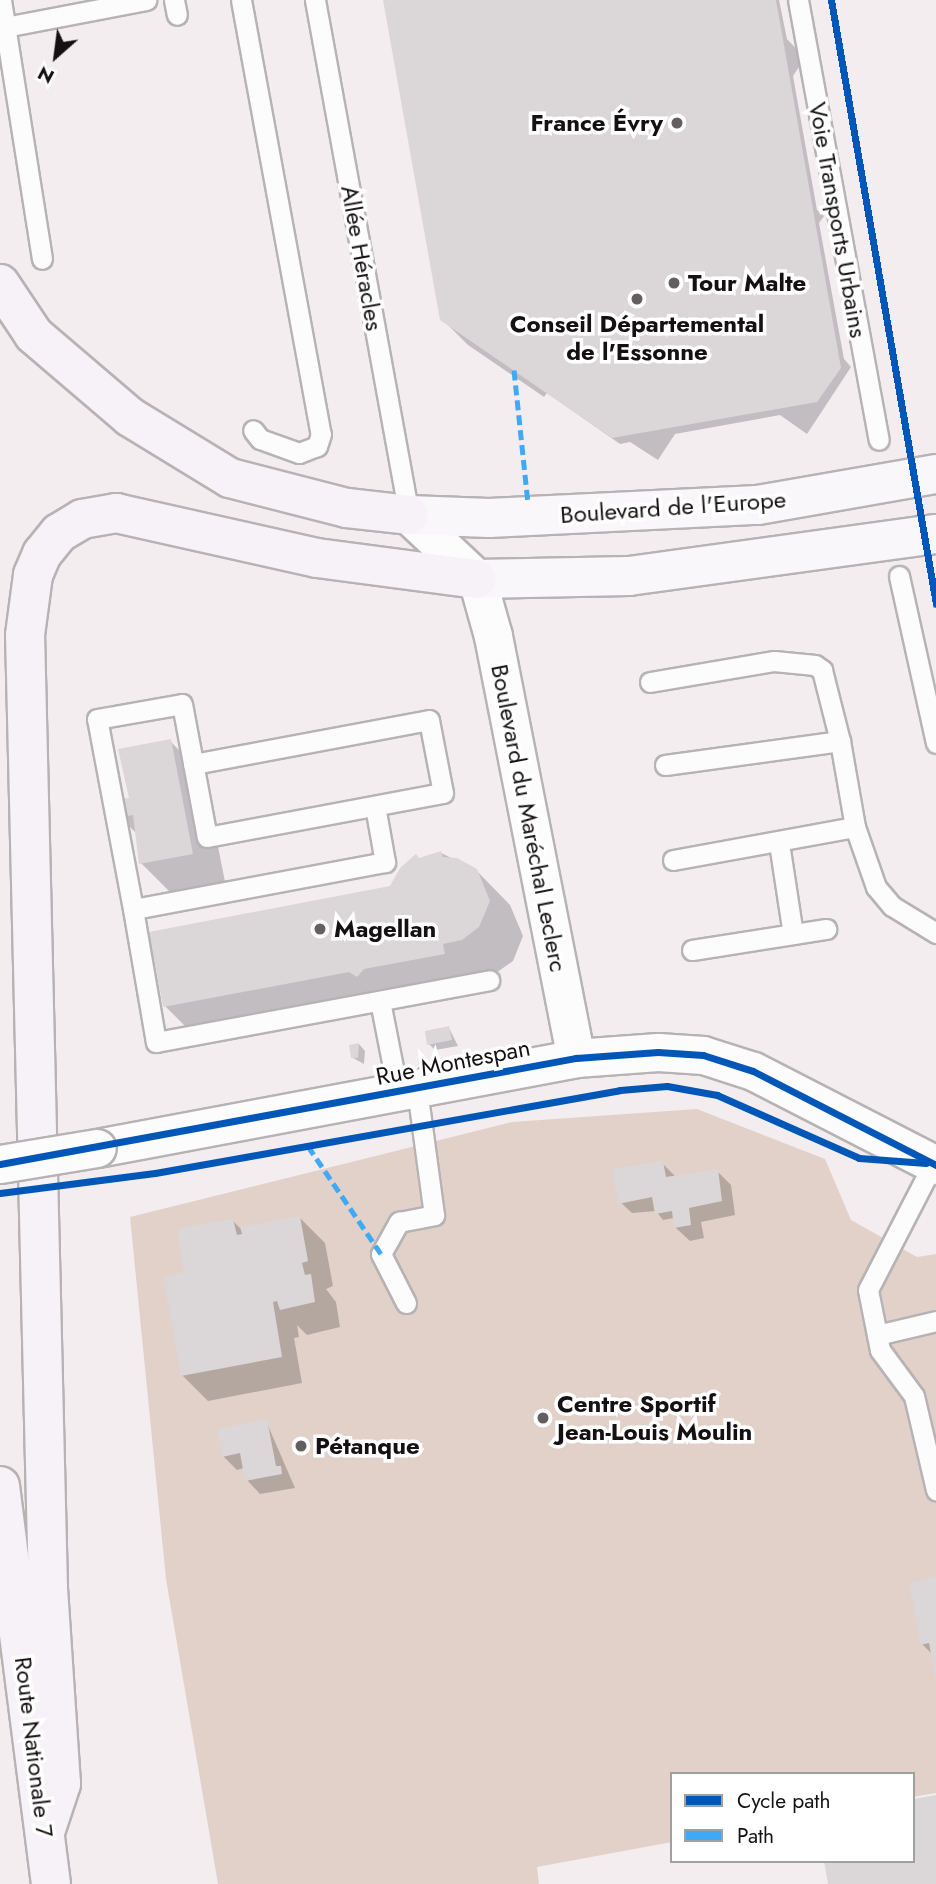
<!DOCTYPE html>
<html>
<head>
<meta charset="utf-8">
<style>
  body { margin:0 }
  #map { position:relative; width:936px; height:1884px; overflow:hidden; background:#f3edf0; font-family:Jost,sans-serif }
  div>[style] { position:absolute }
  .green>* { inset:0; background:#e2d1c8 }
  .shadow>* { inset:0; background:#0003 }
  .building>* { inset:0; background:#dbd6d8 }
  .roads { filter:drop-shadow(2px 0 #b7b3b5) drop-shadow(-2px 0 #b7b3b5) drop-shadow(0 2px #b7b3b5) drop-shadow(0 -2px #b7b3b5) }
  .service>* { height:19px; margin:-9.5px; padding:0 9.5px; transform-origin:9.5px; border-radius:9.5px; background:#fdfcfd }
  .minor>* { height:37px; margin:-18.5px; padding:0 18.5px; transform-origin:18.5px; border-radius:18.5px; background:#fdfcfd }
  .secondary>* { height:38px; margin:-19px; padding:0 19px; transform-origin:19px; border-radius:19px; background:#faf7fa }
  .primary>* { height:38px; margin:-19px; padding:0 19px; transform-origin:19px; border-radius:19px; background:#f6f2f7 }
  .bridges { filter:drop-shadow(2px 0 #b7b3b5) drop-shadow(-2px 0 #b7b3b5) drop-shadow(0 2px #b7b3b5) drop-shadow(0 -2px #b7b3b5) }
  .minor-bridge>* { height:37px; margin:-18.5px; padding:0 18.5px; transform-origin:18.5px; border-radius:18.5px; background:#fdfcfd }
  .quiet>* { height:5px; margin-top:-2.5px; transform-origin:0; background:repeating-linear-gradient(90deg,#3fa9f5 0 10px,transparent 0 15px) }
  .cycleway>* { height:7px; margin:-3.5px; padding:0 3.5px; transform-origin:3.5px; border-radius:3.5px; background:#0057b8 }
  .dots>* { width:19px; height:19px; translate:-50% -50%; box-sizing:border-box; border:4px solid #fff; border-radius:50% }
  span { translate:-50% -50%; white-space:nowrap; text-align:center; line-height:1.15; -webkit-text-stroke:7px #fff; paint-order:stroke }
  .poi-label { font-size:24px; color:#151113; font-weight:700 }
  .right { translate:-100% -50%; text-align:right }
  .left { translate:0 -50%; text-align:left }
  .street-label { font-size:24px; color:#151113 }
  .legend { position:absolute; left:670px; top:1772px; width:245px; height:91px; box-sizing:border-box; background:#fff; border:2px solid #a1a0a1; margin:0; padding:9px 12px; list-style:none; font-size:21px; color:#151113 }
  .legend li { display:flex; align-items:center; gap:14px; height:35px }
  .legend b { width:35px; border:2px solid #a1a0a1 }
  .north { position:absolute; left:21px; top:21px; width:70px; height:70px; -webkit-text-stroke:5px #fff; paint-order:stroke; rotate:208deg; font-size:19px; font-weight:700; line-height:28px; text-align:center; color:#151113 }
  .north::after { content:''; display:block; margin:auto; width:24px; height:32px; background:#151113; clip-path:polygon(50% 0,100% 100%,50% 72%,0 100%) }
</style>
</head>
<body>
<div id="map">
  <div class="green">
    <i style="clip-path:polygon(697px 1109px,825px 1159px,851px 1220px,917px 1257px,936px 1254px,936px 1793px,913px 1797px,913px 1774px,672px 1774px,672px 1842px,537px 1867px,539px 1884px,218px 1884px,166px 1579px,130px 1217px,512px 1122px)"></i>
  </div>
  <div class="shadow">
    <i style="clip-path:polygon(385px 0,779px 0,787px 39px,805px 58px,793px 76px,817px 210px,824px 216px,819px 223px,844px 359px,851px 367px,807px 434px,780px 415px,675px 434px,658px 460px,630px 442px,620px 444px,547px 393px,544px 397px,468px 345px,442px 319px)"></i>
    <i style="clip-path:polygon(170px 741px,204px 775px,226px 887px,175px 897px,141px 863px,137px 834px,120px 817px)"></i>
    <i style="clip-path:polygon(441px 853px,476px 870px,510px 905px,523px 936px,513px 961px,496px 973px,398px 1002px,392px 1010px,384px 1006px,199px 1040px,165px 1006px,391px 888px,419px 860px)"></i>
    <i style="clip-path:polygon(449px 1028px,458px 1046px,435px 1050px,429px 1044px)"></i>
    <i style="clip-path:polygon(359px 1044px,365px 1051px,364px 1064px,353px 1058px,351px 1046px)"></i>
    <i style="clip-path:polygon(662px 1163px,676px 1177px,717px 1171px,731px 1185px,735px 1215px,701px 1222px,704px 1238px,690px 1241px,676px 1228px,674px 1218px,663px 1220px,656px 1211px,632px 1213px,618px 1200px)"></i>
    <i style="clip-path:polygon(299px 1217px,325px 1243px,333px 1286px,326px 1289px,336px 1302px,340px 1327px,307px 1335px,297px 1325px,299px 1337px,294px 1338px,302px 1383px,208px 1401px,182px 1375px,186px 1275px,233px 1221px,240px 1228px)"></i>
    <i style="clip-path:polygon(266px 1421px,295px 1488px,260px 1494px,247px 1480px,244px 1468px,237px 1470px,223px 1456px)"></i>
    <i style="clip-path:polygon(936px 1579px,936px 1673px,933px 1655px,922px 1644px)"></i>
  </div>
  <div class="building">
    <i style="clip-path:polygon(383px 0,776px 0,841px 368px,817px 402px,612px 438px,440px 320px)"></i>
    <i style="clip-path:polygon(171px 739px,193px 854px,139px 864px,133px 815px,118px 818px,115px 800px,129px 798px,118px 749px)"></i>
    <i style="clip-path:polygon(441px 851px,443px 857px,457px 858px,477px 869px,490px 901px,479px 927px,462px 940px,443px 944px,445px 954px,364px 969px,357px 977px,349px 972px,163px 1007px,149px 932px,390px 886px,400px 868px,416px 854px,419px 858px)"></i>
    <i style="clip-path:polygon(449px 1026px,452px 1040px,427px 1045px,425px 1031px)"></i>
    <i style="clip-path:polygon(359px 1043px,358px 1058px,351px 1058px,349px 1045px)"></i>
    <i style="clip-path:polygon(663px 1161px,666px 1177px,718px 1169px,722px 1201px,689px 1208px,691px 1225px,674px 1228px,672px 1211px,655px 1214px,652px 1197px,618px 1204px,612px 1169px)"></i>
    <i style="clip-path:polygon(300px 1216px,308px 1261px,302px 1263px,305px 1275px,311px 1274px,315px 1302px,280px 1310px,277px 1301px,273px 1302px,282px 1357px,181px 1376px,163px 1277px,184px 1273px,177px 1229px,233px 1219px,237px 1235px,242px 1234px,240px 1227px)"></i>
    <i style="clip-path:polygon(267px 1419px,276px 1466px,281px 1466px,282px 1474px,245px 1481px,240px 1453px,222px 1457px,217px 1429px)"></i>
    <i style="clip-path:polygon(936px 1577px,936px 1676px,935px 1676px,929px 1643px,920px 1645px,909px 1583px)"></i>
    <i style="clip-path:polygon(936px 1795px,936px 1884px,828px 1884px,824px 1861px,913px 1861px,913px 1799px)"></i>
  </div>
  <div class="roads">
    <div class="service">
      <i style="left:1px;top:0;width:262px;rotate:81deg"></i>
      <i style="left:174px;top:0;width:15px;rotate:79deg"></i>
      <i style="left:241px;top:0;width:441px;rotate:79.6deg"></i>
      <i style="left:321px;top:434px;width:13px;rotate:108deg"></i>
      <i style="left:317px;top:446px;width:19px;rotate:159deg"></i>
      <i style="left:299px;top:453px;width:41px;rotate:-160.3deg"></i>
      <i style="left:260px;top:439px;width:11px;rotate:-128deg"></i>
      <i style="left:315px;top:0;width:524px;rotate:79.66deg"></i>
      <i style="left:798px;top:0;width:447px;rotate:79.6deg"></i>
      <i style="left:5px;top:27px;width:144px;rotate:-10.8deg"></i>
      <i style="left:899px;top:576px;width:171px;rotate:77.5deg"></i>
      <i style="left:650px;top:682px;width:126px;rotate:-9.6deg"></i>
      <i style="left:774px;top:661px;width:41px;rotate:5.6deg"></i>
      <i style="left:815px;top:665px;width:9px;rotate:36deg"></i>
      <i style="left:822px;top:670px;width:73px;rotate:75.8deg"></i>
      <i style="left:840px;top:741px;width:87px;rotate:80.1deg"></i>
      <i style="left:665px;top:765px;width:177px;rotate:-7.8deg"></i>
      <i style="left:375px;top:806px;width:57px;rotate:79.9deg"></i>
      <i style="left:385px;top:862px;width:256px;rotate:169.4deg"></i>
      <i style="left:133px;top:909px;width:135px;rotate:80.2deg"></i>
      <i style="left:156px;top:1042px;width:339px;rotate:-10.5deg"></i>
      <i style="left:779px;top:843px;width:92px;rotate:81.3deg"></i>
      <i style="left:673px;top:860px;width:185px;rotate:-10.3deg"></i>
      <i style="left:855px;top:827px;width:64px;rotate:70.7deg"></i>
      <i style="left:876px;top:887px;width:25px;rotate:50deg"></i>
      <i style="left:892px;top:906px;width:52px;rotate:31.5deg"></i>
      <i style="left:133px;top:909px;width:193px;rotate:-100.7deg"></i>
      <i style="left:97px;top:719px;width:86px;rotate:-10deg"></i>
      <i style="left:182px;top:704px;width:135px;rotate:79.4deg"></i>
      <i style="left:207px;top:837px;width:240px;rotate:-10.6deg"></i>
      <i style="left:443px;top:793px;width:74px;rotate:-100.9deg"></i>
      <i style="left:429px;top:720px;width:240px;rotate:169.4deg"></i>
      <i style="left:692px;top:950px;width:136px;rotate:-8.9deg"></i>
      <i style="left:380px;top:1001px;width:94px;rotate:78.9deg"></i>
      <i style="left:936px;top:1158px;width:148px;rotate:117.3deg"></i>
      <i style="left:868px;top:1290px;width:61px;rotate:78.7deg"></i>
      <i style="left:880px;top:1350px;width:57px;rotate:53.5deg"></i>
      <i style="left:914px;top:1396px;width:97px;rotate:76.8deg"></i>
      <i style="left:406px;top:1303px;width:55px;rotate:-117deg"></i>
      <i style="left:381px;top:1254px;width:37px;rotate:-61deg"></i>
      <i style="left:399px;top:1222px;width:36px;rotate:-11deg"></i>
      <i style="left:434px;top:1215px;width:126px;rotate:-97.7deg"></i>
      <i style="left:877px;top:1335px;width:61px;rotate:-13.3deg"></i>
    </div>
    <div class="minor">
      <i style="left:409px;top:515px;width:93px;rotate:43.3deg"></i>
      <i style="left:477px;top:579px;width:59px;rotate:74.3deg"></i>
      <i style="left:493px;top:636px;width:430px;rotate:78.9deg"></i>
      <i style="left:97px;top:1148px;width:487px;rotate:-10.6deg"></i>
      <i style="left:576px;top:1058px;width:82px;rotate:-4.2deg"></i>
      <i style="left:658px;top:1052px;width:45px;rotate:3.8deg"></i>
      <i style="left:703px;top:1055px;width:52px;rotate:17.7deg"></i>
      <i style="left:753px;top:1071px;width:206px;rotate:27.2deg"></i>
    </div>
    <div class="secondary">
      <i style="left:409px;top:515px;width:80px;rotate:2.1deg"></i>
      <i style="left:489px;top:518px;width:269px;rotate:-2.8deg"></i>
      <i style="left:758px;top:505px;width:181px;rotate:-9.9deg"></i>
      <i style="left:477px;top:579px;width:152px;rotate:-1.1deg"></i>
      <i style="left:629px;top:576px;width:310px;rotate:-7.8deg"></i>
    </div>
    <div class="primary">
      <i style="left:0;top:284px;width:61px;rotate:56.3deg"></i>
      <i style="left:34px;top:335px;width:126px;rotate:40.5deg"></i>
      <i style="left:130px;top:417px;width:117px;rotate:31.4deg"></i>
      <i style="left:230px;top:478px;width:121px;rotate:14.4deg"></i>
      <i style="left:347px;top:508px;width:62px;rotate:6.4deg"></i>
      <i style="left:0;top:1486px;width:401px;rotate:82.7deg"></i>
      <i style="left:45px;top:1832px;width:51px;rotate:-71.6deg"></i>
      <i style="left:61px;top:1784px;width:196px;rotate:-93.8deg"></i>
      <i style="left:48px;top:1588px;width:953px;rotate:-91.38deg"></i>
      <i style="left:25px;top:635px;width:61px;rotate:-82.4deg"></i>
      <i style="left:33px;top:575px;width:23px;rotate:-67deg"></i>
      <i style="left:42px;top:554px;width:27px;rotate:-51deg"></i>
      <i style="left:59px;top:533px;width:27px;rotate:-31deg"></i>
      <i style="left:82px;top:519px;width:35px;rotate:-10deg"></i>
      <i style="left:116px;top:513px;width:206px;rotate:12.6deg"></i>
      <i style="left:317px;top:558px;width:161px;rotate:7.5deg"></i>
    </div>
  </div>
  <div class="bridges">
    <div class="minor-bridge">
      <i style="left:0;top:1164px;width:98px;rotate:-9.4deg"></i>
    </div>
  </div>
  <div class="quiet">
    <i style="left:514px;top:370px;width:134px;rotate:84deg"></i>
    <i style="left:308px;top:1146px;width:130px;rotate:55.9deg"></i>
  </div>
  <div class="cycleway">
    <i style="left:831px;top:0;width:613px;rotate:80.14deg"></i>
    <i style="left:0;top:1164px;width:586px;rotate:-10.43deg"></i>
    <i style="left:576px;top:1058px;width:82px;rotate:-4.2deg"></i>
    <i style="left:658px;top:1052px;width:45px;rotate:3.8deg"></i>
    <i style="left:703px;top:1055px;width:52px;rotate:17.7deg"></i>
    <i style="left:753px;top:1071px;width:206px;rotate:27.2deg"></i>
    <i style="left:0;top:1193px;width:156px;rotate:-7.4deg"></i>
    <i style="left:155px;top:1173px;width:472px;rotate:-10.1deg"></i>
    <i style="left:620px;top:1090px;width:47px;rotate:-4.9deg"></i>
    <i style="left:667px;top:1086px;width:51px;rotate:10.2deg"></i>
    <i style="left:717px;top:1095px;width:155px;rotate:23.9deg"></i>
    <i style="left:859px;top:1158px;width:67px;rotate:4.3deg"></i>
  </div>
  <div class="dots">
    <i style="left:677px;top:123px;background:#635e60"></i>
    <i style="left:674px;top:283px;background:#635e60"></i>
    <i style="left:637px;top:299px;background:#635e60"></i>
    <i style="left:320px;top:929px;background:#635e60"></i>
    <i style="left:543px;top:1418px;background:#635e60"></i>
    <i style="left:301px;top:1446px;background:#635e60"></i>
  </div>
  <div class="poi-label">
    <span class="right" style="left:663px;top:123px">France Évry</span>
    <span class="left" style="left:688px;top:283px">Tour Malte</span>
    <span style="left:637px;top:338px">Conseil Départemental<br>de l'Essonne</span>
    <span class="left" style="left:334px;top:929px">Magellan</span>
    <span class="left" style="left:557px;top:1418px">Centre Sportif<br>Jean-Louis Moulin</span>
    <span class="left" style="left:315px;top:1446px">Pétanque</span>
  </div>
  <div class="street-label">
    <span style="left:838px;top:220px;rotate:80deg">Voie Transports Urbains</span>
    <span style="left:362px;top:258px;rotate:80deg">Allée Héracles</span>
    <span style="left:673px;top:507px;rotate:-4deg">Boulevard de l'Europe</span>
    <span style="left:529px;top:818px;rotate:79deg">Boulevard du Maréchal Leclerc</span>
    <span style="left:453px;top:1062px;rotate:-11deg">Rue Montespan</span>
    <span style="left:34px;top:1747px;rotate:83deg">Route Nationale 7</span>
  </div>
  <ul class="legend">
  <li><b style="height:9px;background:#0057b8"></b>Cycle path</li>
  <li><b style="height:9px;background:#3fa9f5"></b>Path</li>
  </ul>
  <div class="north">N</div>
</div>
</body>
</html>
